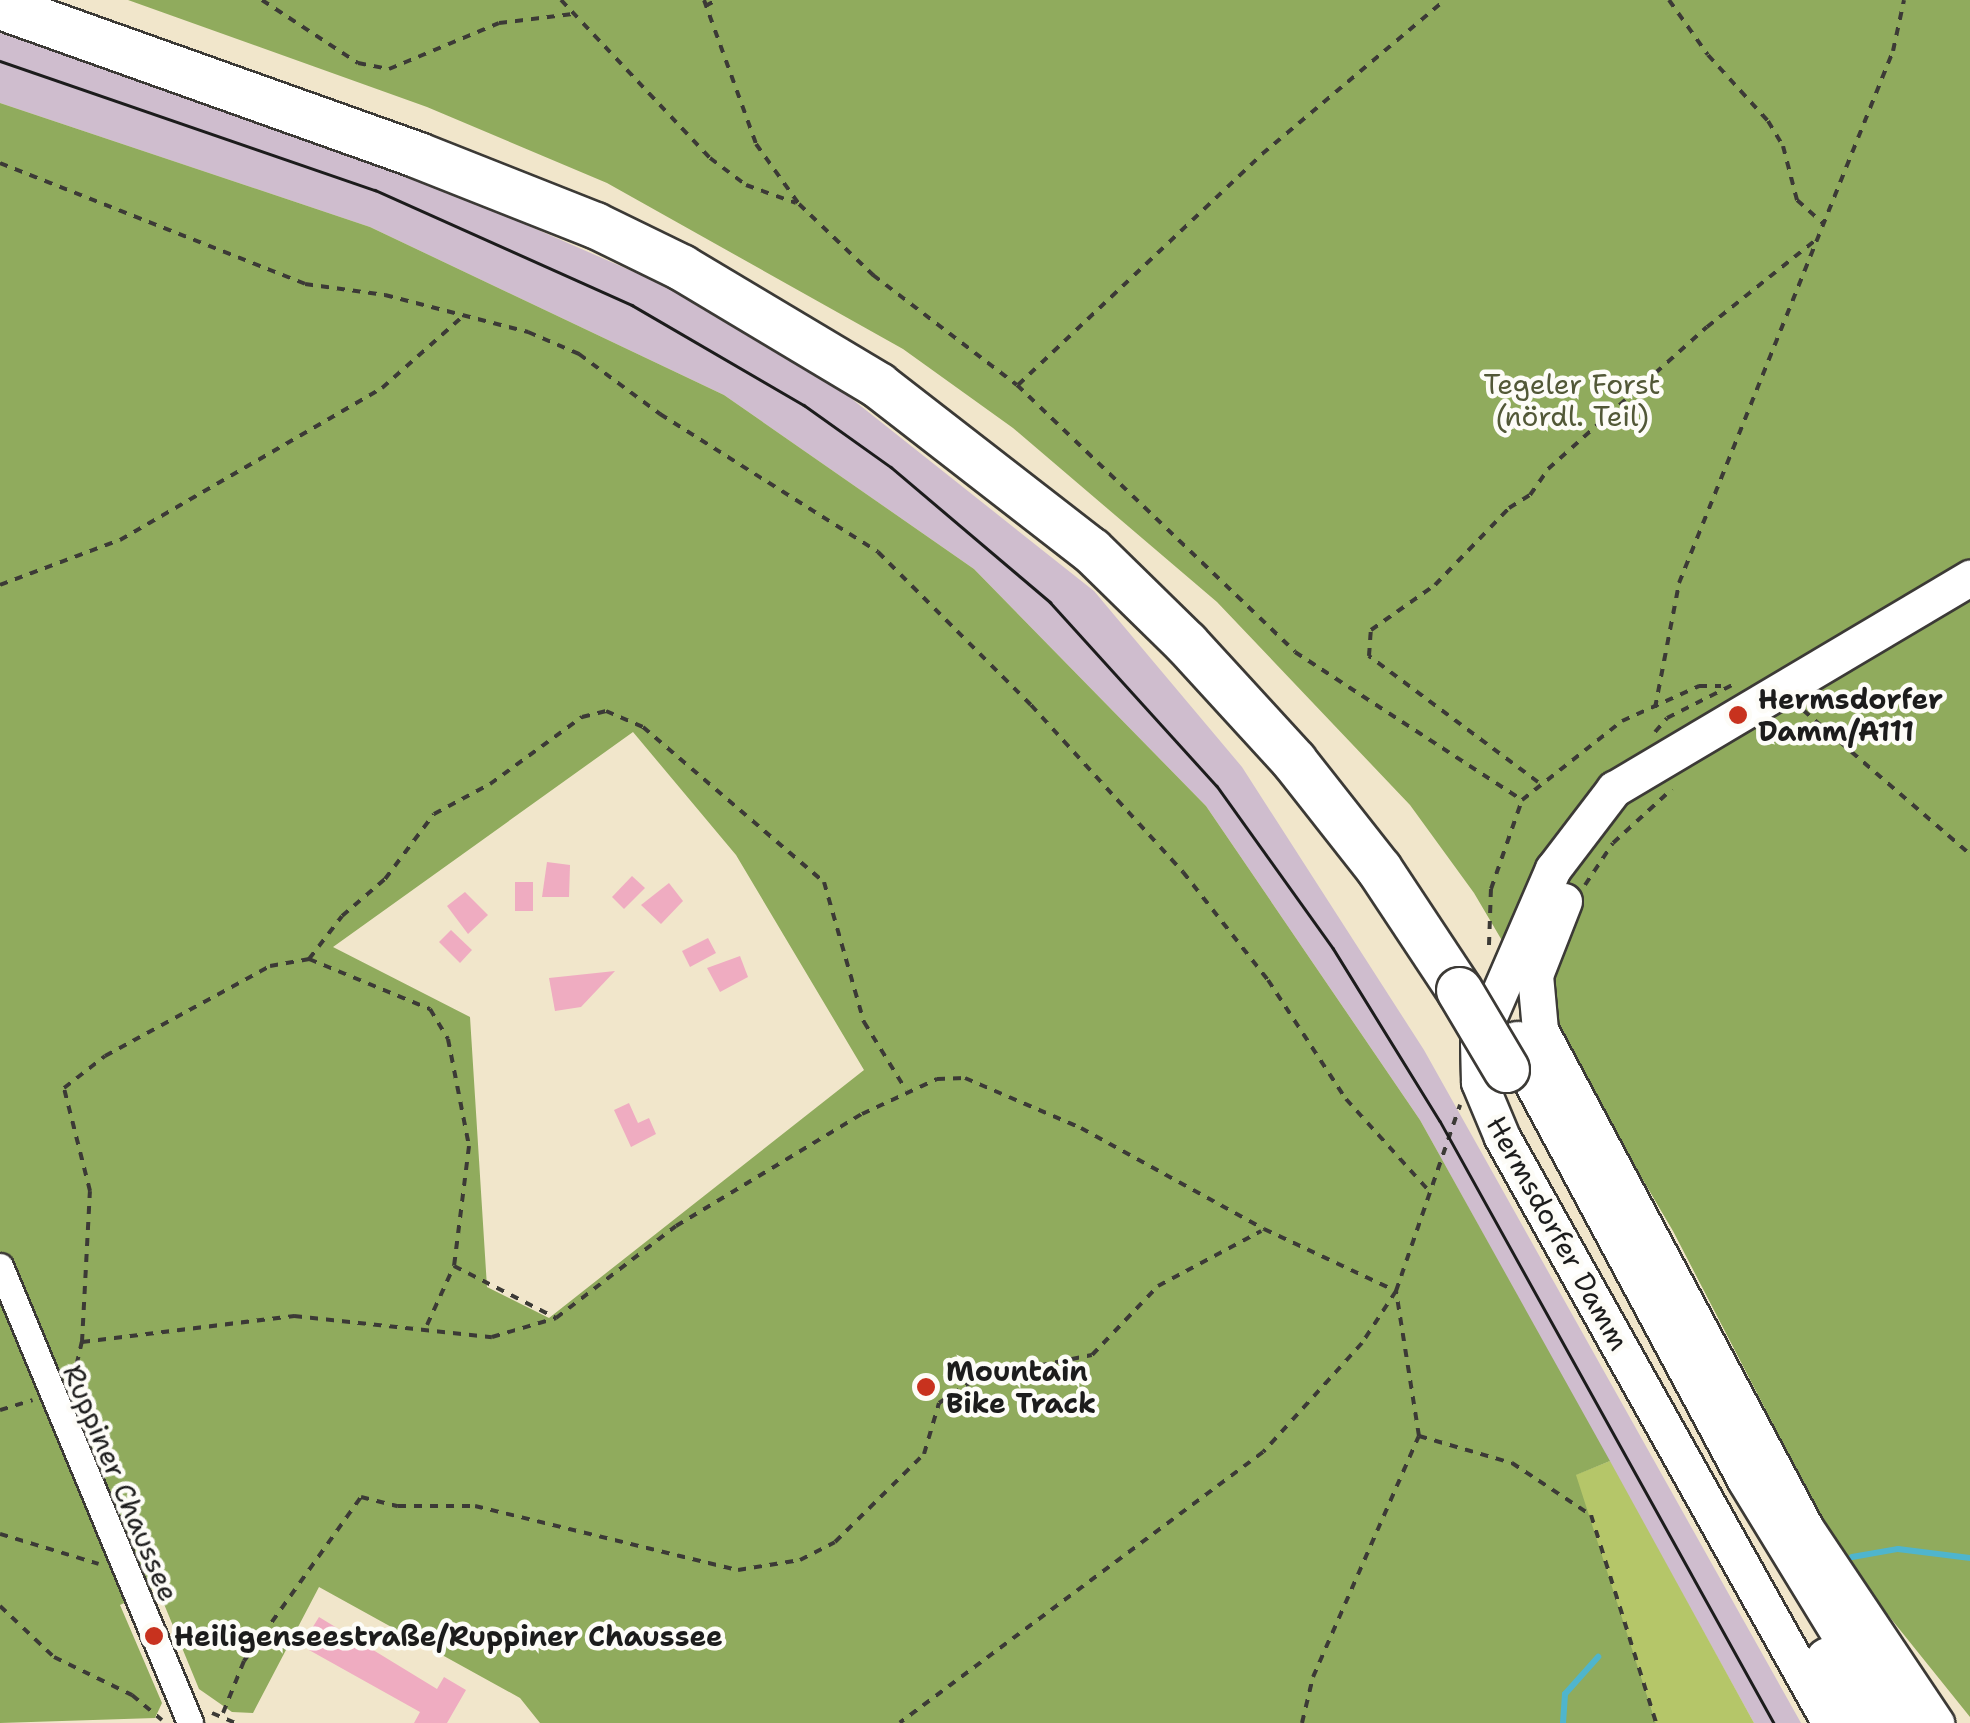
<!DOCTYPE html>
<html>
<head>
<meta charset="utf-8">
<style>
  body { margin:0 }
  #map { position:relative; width:1970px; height:1723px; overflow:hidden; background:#f1e6cb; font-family:"Shantell Sans",sans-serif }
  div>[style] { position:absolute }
  .industrial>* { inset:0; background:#cfbdce }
  .green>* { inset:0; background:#b5c669 }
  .forest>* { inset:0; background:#90ab5d }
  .stream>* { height:6px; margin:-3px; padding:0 3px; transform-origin:3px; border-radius:3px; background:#4fb5cd }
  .building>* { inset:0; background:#efacc1 }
  .path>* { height:4px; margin-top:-2px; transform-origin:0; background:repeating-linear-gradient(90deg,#3c3a36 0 8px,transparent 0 16px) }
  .roads { filter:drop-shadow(2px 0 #3c3a36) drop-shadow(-2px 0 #3c3a36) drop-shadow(0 2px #3c3a36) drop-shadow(0 -2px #3c3a36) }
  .minor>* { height:25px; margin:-12.5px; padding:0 12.5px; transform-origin:12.5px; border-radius:12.5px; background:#fff }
  .secondary>* { height:35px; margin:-17.5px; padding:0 17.5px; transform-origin:17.5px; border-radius:17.5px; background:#fff }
  .motorway>* { height:45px; margin:-22.5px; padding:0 22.5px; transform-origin:22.5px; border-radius:22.5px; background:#fff }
  .tram>* { height:2.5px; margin:-1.25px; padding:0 1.25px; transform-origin:1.25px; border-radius:1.25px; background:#1c1c1c }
  .bridges { filter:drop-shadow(2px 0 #3c3a36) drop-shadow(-2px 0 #3c3a36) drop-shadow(0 2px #3c3a36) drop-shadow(0 -2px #3c3a36) }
  .motorway-bridge>* { height:45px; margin:-22.5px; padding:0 22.5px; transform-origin:22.5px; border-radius:22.5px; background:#fff }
  .dots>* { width:28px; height:28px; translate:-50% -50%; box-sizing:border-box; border:5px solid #fdfcf7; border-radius:50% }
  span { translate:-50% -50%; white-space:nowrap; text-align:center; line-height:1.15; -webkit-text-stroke:9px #fdfcf7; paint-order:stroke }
  .park-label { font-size:28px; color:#525837 }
  .poi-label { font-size:28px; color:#1c1c1c; font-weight:700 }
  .left { translate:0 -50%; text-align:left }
  .street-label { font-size:28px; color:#1c1c1c }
</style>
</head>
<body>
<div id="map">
  <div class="industrial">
    <i style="clip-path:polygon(0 33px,376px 159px,650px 279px,804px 361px,1094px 591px,1242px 767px,1424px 1050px,1801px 1723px,1754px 1723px,1420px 1120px,1206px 806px,974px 569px,724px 395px,370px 227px,0 103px)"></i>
  </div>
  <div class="green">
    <i style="clip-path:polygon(1610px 1461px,1754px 1723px,1656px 1723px,1575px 1475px)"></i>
  </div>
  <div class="forest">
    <i style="clip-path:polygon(128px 0,1970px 0,1970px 1717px,1843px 1559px,1673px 1231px,1474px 893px,1410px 805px,1217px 602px,1013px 428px,903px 349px,607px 183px,427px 107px)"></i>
    <i style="clip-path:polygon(evenodd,0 103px,370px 227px,724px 395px,974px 569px,1206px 806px,1420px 1120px,1610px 1461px,1576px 1475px,1656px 1723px,540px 1723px,520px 1698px,319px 1587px,253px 1713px,232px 1712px,199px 1689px,157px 1587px,120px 1605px,162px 1703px,155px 1718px,0 1723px,0 103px,633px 732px,736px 855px,864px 1070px,549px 1318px,487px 1287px,470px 1017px,333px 947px,633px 732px)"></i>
  </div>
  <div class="stream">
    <i style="left:1852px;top:1557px;width:47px;rotate:-9.9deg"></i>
    <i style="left:1898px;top:1549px;width:73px;rotate:7.1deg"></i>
    <i style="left:1563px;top:1723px;width:29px;rotate:-86deg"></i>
    <i style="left:1565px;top:1694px;width:50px;rotate:-48.3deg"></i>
  </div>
  <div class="building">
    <i style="clip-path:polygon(547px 862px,570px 865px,569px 897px,542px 897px)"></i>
    <i style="clip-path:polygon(632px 876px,645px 888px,624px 909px,612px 897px)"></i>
    <i style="clip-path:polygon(515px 882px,533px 882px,533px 911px,515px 911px)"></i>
    <i style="clip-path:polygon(669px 883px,683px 901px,661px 924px,641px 905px)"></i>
    <i style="clip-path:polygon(465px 892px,488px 915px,468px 934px,447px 906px)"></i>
    <i style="clip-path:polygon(451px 930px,472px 950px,460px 963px,439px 942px)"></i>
    <i style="clip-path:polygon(708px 938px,716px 953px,690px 967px,682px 951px)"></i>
    <i style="clip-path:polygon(740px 956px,748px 977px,720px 992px,707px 968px)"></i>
    <i style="clip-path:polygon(615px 971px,581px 1007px,555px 1011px,549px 978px)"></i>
    <i style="clip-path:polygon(629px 1103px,638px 1123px,649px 1118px,656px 1134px,631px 1147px,614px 1110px)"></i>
    <i style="clip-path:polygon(319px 1617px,437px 1689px,444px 1677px,466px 1690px,447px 1723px,414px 1723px,420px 1712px,309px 1650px,314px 1643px,306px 1638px)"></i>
  </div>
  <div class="path">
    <i style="left:262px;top:0;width:115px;rotate:33.3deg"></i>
    <i style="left:358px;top:63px;width:32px;rotate:11deg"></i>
    <i style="left:389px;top:69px;width:119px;rotate:-22.7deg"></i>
    <i style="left:499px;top:23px;width:74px;rotate:-7deg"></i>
    <i style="left:561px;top:0;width:217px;rotate:46.7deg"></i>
    <i style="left:710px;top:158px;width:45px;rotate:36.9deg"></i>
    <i style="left:746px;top:185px;width:53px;rotate:19.8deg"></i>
    <i style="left:704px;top:0;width:153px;rotate:70.1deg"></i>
    <i style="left:756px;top:144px;width:74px;rotate:54.4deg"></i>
    <i style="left:799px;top:204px;width:103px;rotate:43.8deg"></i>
    <i style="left:873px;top:275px;width:181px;rotate:37.4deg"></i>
    <i style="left:1017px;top:385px;width:385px;rotate:43.8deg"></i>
    <i style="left:1295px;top:652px;width:271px;rotate:33.1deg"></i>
    <i style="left:1669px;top:0;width:67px;rotate:54.7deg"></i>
    <i style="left:1708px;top:55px;width:89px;rotate:47.7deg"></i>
    <i style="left:1768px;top:121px;width:29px;rotate:59deg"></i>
    <i style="left:1783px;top:146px;width:56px;rotate:75.5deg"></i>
    <i style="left:1797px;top:200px;width:36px;rotate:42deg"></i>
    <i style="left:705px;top:6px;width:13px;rotate:-27deg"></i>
    <i style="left:0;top:163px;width:328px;rotate:21.6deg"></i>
    <i style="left:305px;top:284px;width:81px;rotate:7.8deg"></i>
    <i style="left:385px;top:295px;width:148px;rotate:14.5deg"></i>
    <i style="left:528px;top:332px;width:56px;rotate:23.3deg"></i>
    <i style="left:579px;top:354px;width:101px;rotate:36.5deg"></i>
    <i style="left:660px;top:414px;width:258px;rotate:32.3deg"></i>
    <i style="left:878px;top:552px;width:216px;rotate:45deg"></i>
    <i style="left:1031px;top:705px;width:226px;rotate:47.7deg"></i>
    <i style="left:1183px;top:872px;width:137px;rotate:51.8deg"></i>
    <i style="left:1268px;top:980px;width:142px;rotate:56.8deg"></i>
    <i style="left:1346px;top:1099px;width:125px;rotate:47.9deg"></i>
    <i style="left:1018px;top:385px;width:336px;rotate:-43.4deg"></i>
    <i style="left:1262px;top:154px;width:239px;rotate:-40.1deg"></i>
    <i style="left:0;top:585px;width:128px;rotate:-20.6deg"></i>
    <i style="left:120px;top:540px;width:303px;rotate:-30.1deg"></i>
    <i style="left:382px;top:388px;width:107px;rotate:-41.6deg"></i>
    <i style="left:1655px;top:708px;width:127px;rotate:-79.1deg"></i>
    <i style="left:1679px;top:583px;width:573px;rotate:-68.09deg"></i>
    <i style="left:1893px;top:51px;width:52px;rotate:-77.8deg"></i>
    <i style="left:1803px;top:710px;width:221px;rotate:40.8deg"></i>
    <i style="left:1655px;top:732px;width:18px;rotate:-49deg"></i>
    <i style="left:1667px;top:718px;width:77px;rotate:-26.9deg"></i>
    <i style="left:1538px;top:782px;width:211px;rotate:-143.3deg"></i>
    <i style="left:1369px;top:656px;width:26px;rotate:-86deg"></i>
    <i style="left:1371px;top:630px;width:78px;rotate:-35.1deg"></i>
    <i style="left:1435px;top:585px;width:107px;rotate:-46.1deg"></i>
    <i style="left:1509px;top:508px;width:25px;rotate:-32deg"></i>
    <i style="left:1530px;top:495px;width:32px;rotate:-55deg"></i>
    <i style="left:1548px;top:469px;width:213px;rotate:-41.8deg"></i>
    <i style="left:1707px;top:327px;width:142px;rotate:-38.7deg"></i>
    <i style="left:1585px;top:885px;width:50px;rotate:-56.3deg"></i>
    <i style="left:1613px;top:843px;width:80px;rotate:-42.5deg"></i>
    <i style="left:1489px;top:945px;width:56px;rotate:-88deg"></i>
    <i style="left:1491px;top:889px;width:94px;rotate:-70.8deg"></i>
    <i style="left:1522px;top:800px;width:127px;rotate:-38.3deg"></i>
    <i style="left:1622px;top:721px;width:85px;rotate:-24.4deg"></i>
    <i style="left:1699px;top:686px;width:22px"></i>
    <i style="left:309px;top:959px;width:54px;rotate:-52.5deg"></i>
    <i style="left:342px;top:916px;width:57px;rotate:-40.7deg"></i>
    <i style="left:385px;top:879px;width:81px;rotate:-53deg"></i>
    <i style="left:434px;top:814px;width:64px;rotate:-28.2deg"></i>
    <i style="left:490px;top:784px;width:114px;rotate:-36.1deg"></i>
    <i style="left:582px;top:717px;width:25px;rotate:-14deg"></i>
    <i style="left:606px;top:711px;width:40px;rotate:23.4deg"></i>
    <i style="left:643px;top:727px;width:238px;rotate:40.6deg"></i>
    <i style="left:824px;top:882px;width:146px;rotate:74.1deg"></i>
    <i style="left:864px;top:1022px;width:80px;rotate:58.3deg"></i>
    <i style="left:427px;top:1325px;width:65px;rotate:-65.4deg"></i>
    <i style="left:82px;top:1342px;width:214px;rotate:-7deg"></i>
    <i style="left:294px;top:1316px;width:199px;rotate:6.1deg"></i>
    <i style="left:492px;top:1337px;width:67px;rotate:-16.5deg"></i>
    <i style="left:73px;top:1380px;width:39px;rotate:-77deg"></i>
    <i style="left:82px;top:1342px;width:151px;rotate:-87deg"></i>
    <i style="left:90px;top:1191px;width:106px;rotate:-104.2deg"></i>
    <i style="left:64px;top:1088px;width:52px;rotate:-38deg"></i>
    <i style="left:105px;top:1056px;width:188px;rotate:-28.6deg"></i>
    <i style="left:270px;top:966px;width:40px;rotate:-10deg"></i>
    <i style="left:309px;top:959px;width:131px;rotate:22.5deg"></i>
    <i style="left:430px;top:1009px;width:35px;rotate:59deg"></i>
    <i style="left:448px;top:1039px;width:109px;rotate:78.9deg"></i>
    <i style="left:469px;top:1146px;width:121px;rotate:97.1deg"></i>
    <i style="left:454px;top:1266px;width:114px;rotate:27deg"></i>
    <i style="left:556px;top:1318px;width:151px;rotate:-37.5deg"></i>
    <i style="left:676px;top:1226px;width:217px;rotate:-31.1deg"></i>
    <i style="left:862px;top:1114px;width:83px;rotate:-25deg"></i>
    <i style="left:937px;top:1079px;width:28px;rotate:-2deg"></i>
    <i style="left:965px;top:1078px;width:126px;rotate:23.3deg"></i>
    <i style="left:1081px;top:1128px;width:209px;rotate:28.9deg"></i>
    <i style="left:1264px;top:1229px;width:146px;rotate:25.2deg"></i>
    <i style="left:1396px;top:1291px;width:62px;rotate:123.2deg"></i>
    <i style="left:1362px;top:1343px;width:147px;rotate:132.2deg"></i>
    <i style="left:1263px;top:1452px;width:453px;rotate:143.3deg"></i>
    <i style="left:0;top:1410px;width:34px;rotate:-17deg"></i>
    <i style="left:1419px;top:1436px;width:97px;rotate:16.2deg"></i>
    <i style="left:1512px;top:1463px;width:95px;rotate:33.4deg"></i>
    <i style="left:1591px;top:1515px;width:218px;rotate:72.6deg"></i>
    <i style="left:0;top:1534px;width:103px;rotate:16.9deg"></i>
    <i style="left:0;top:1606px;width:74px;rotate:43.4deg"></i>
    <i style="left:54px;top:1657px;width:87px;rotate:26deg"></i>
    <i style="left:132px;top:1695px;width:39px;rotate:40deg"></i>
    <i style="left:212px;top:1713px;width:25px;rotate:23deg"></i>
    <i style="left:223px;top:1713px;width:56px;rotate:-68deg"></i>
    <i style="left:244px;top:1661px;width:201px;rotate:-54.5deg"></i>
    <i style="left:361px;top:1497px;width:38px;rotate:14deg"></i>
    <i style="left:398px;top:1506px;width:77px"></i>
    <i style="left:475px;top:1506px;width:271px;rotate:13.7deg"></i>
    <i style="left:738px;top:1570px;width:63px;rotate:-9.2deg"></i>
    <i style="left:800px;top:1560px;width:39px;rotate:-27deg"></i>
    <i style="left:835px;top:1542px;width:125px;rotate:-44.7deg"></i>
    <i style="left:924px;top:1454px;width:53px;rotate:-73.6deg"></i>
    <i style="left:939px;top:1403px;width:45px;rotate:-33.3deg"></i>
    <i style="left:977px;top:1378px;width:117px;rotate:-11.3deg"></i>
    <i style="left:1092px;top:1355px;width:95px;rotate:-46.3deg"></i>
    <i style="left:1158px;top:1286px;width:117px;rotate:-28.1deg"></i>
    <i style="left:1302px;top:1723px;width:47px;rotate:-76.6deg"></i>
    <i style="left:1313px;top:1677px;width:263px;rotate:-66.3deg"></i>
    <i style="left:1419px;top:1436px;width:147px;rotate:-99deg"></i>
    <i style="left:1396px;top:1291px;width:197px;rotate:-71deg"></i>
  </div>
  <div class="roads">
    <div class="minor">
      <i style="left:0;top:1266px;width:495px;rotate:67.4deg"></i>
    </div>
    <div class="secondary">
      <i style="left:1564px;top:901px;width:79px;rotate:111.4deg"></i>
      <i style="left:1535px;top:975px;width:55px;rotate:84.8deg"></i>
      <i style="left:1540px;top:1030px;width:563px;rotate:61.93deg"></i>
      <i style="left:1805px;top:1527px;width:236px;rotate:56.2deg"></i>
      <i style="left:1830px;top:1723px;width:672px;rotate:-119.24deg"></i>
      <i style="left:1502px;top:1137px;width:60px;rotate:-112.7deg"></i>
      <i style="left:1479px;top:1082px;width:40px;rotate:-91.4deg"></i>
      <i style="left:1478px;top:1042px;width:189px;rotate:-66.6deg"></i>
      <i style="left:1553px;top:869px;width:101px;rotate:-52.7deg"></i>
      <i style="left:1614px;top:789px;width:414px;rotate:-30.7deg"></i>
    </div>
    <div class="motorway">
      <i style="left:0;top:6px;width:444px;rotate:19.6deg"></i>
      <i style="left:418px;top:155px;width:190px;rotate:21.6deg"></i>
      <i style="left:595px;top:225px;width:96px;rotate:26deg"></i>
      <i style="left:681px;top:267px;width:230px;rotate:30.9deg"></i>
      <i style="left:878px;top:385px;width:269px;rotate:37.8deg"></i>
      <i style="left:1091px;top:550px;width:133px;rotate:44.4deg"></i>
      <i style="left:1186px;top:643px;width:160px;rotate:47.5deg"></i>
      <i style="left:1294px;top:761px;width:137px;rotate:51.8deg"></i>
      <i style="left:1379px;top:869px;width:145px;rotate:56.5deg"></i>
      <i style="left:1517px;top:1044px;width:491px;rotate:61.8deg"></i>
      <i style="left:1749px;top:1477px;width:288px;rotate:58.6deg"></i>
      <i style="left:1828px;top:1660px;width:71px;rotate:63.1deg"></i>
    </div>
  </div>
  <div class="tram">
    <i style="left:0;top:61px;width:397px;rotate:19deg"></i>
    <i style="left:375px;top:190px;width:282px;rotate:24.1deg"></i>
    <i style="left:632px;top:305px;width:199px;rotate:30.2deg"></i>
    <i style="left:804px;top:405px;width:107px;rotate:35.5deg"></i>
    <i style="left:891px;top:467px;width:209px;rotate:40.3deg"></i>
    <i style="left:1050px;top:602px;width:248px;rotate:47.8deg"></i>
    <i style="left:1217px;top:786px;width:199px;rotate:54.4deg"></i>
    <i style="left:1333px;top:948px;width:203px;rotate:58.3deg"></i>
    <i style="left:1440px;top:1121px;width:688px;rotate:60.98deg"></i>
  </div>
  <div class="bridges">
    <div class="motorway-bridge">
      <i style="left:1459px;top:990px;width:92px;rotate:59.3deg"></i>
    </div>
  </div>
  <div class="dots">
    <i style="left:1738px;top:715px;background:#c8321e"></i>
    <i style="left:926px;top:1387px;background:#c8321e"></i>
    <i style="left:154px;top:1636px;background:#c8321e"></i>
  </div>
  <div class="park-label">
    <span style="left:1572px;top:400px">Tegeler Forst<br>(nördl. Teil)</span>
  </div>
  <div class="poi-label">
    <span class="left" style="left:1758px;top:715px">Hermsdorfer<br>Damm/A111</span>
    <span class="left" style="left:946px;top:1387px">Mountain<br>Bike Track</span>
    <span class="left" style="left:174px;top:1636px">Heiligenseestraße/Ruppiner Chaussee</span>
  </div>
  <div class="street-label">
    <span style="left:1558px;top:1233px;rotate:61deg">Hermsdorfer Damm</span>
    <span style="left:121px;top:1483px;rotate:67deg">Ruppiner Chaussee</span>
  </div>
</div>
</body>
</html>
